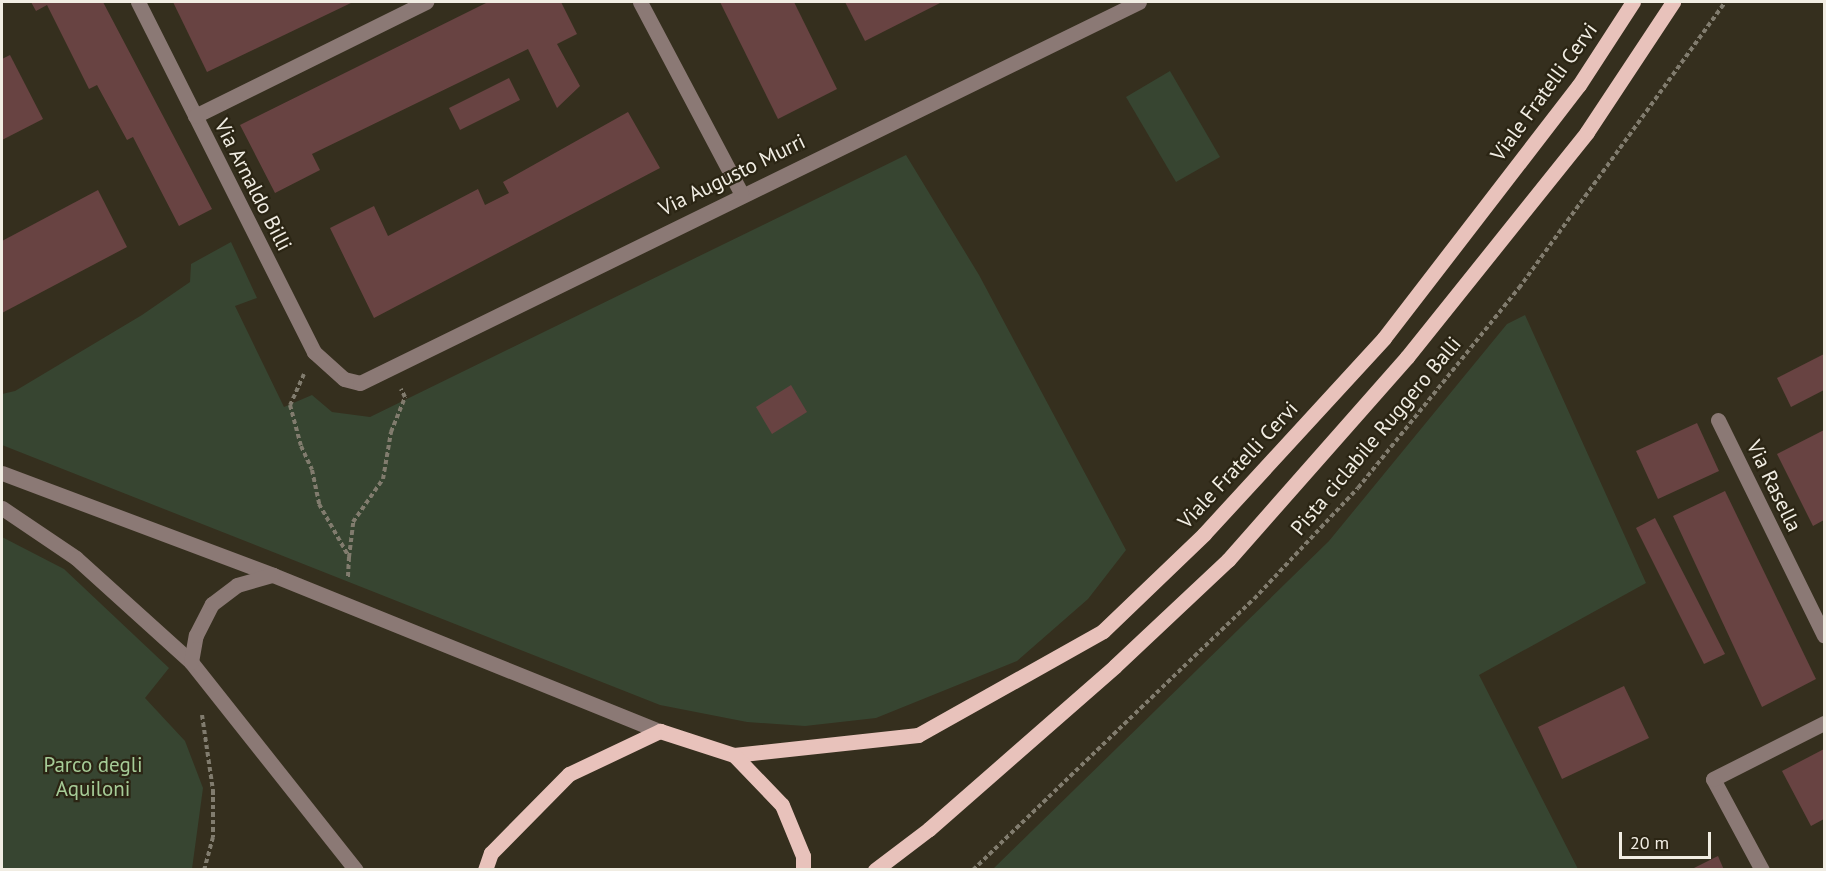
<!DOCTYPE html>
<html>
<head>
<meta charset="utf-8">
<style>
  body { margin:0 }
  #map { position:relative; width:1826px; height:871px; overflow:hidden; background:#352f1e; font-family:"PT Sans",sans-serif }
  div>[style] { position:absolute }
  .green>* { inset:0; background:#374531 }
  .building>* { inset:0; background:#684342 }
  .path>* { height:4px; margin-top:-2px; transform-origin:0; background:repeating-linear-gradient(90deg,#817c6e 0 4.5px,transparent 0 7.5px) }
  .minor>* { height:15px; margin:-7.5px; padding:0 7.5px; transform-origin:7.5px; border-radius:7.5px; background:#8b7975 }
  .major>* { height:15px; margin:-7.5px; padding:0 7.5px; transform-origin:7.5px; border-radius:7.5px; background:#e8c2bb }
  span { translate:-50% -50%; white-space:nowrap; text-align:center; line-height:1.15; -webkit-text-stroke:4.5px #2b2514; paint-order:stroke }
  .street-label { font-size:21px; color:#f1ede3 }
  .park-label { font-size:21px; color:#a6cc97 }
  .frame { position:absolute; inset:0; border:3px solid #f1ede3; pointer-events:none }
  .scale { position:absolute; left:1619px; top:832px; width:92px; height:27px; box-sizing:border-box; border:3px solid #f1ede3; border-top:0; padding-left:8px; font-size:18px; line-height:21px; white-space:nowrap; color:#f1ede3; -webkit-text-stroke:4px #2b2514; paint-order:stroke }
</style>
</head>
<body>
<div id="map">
  <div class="green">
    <i style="clip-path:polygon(1170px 71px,1220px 157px,1176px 182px,1126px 97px)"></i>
    <i style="clip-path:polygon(906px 155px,979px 275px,1126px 550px,1088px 599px,1017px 661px,876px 718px,805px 726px,747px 722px,660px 705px,2px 445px,2px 394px,15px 391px,142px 315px,190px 282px,191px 264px,231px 242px,257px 298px,235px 306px,284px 407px,312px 395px,332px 412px,370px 417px)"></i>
    <i style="clip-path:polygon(1525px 315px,1646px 583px,1479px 675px,1578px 869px,993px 869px,1329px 541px,1507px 324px)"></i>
    <i style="clip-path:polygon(2px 537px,64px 569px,169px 668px,145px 698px,185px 741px,203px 788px,192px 869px,2px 869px)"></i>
  </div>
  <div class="building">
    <i style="clip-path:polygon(31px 2px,103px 2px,212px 209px,179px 226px,133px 137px,127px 140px,97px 85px,89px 89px,47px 5px,36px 11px)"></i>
    <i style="clip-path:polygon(173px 2px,353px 2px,207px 72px)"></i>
    <i style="clip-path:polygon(488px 2px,561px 2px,577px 34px,557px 44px,580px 86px,557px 108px,528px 49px,312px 154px,320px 170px,275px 193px,240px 125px)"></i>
    <i style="clip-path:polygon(720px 2px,794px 2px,837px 89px,778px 119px)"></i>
    <i style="clip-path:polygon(845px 2px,942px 2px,865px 41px)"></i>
    <i style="clip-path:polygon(10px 55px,43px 119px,2px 140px,2px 59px)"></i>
    <i style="clip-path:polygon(509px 78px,520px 100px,460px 130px,449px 108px)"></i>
    <i style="clip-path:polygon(628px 112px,660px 168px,374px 318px,330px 228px,374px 206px,388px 236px,478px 189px,485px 205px,509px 193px,503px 182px)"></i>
    <i style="clip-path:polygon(98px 190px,127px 247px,2px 313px,2px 241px)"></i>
    <i style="clip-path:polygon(1824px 354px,1824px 390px,1791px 407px,1777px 378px)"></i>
    <i style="clip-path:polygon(791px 385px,807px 412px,772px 434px,756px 407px)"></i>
    <i style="clip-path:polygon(1697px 423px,1719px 471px,1658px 499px,1636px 451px)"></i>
    <i style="clip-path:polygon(1824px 430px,1824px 520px,1813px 526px,1777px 454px)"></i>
    <i style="clip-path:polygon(1725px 491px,1816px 679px,1762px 707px,1673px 516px)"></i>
    <i style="clip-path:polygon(1655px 518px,1725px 654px,1704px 664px,1636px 528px)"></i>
    <i style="clip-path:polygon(1624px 686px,1649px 738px,1562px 779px,1538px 727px)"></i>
    <i style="clip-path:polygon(1824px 749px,1824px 819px,1811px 826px,1782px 771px)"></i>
    <i style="clip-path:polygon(1718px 856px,1724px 870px,1690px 870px)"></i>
  </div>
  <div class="path">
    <i style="left:304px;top:374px;width:34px;rotate:114deg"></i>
    <i style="left:290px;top:405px;width:42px;rotate:75deg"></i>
    <i style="left:301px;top:446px;width:26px;rotate:65deg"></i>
    <i style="left:312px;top:470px;width:35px;rotate:78deg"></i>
    <i style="left:319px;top:504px;width:61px;rotate:60.5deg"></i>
    <i style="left:349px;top:557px;width:22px;rotate:93deg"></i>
    <i style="left:349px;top:557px;width:35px;rotate:-83deg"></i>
    <i style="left:353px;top:522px;width:52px;rotate:-55.1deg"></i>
    <i style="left:383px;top:479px;width:48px;rotate:-80.3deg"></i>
    <i style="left:391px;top:432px;width:38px;rotate:-68deg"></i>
    <i style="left:405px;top:397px;width:9px;rotate:-117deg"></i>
    <i style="left:202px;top:715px;width:76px;rotate:81.7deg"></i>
    <i style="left:213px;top:790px;width:47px;rotate:90deg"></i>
    <i style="left:213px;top:837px;width:34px;rotate:105deg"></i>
    <i style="left:973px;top:870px;width:390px;rotate:-44deg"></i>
    <i style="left:1254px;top:599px;width:152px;rotate:-46.9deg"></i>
    <i style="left:1358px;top:488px;width:257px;rotate:-51.2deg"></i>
    <i style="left:1519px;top:288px;width:352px;rotate:-54.2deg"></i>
  </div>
  <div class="minor">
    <i style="left:138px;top:2px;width:392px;rotate:63.3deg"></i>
    <i style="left:314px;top:352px;width:40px;rotate:42deg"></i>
    <i style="left:344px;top:379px;width:16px;rotate:14deg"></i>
    <i style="left:360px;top:383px;width:867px;rotate:-26.06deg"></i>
    <i style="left:640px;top:2px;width:216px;rotate:62.1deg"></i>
    <i style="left:195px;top:116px;width:258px;rotate:-26.3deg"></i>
    <i style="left:1718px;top:420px;width:240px;rotate:63.8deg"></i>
    <i style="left:2px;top:473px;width:290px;rotate:20.6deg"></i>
    <i style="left:273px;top:575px;width:417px;rotate:22deg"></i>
    <i style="left:2px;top:508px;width:89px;rotate:34deg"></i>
    <i style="left:76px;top:558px;width:155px;rotate:42.1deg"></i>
    <i style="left:191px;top:662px;width:265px;rotate:51.6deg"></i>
    <i style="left:191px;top:662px;width:27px;rotate:-80deg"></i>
    <i style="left:196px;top:635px;width:35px;rotate:-63deg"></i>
    <i style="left:212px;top:604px;width:31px;rotate:-37deg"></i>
    <i style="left:237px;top:585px;width:37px;rotate:-16deg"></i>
    <i style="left:1762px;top:870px;width:103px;rotate:-118.3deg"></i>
    <i style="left:1713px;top:779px;width:124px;rotate:-26.8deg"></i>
  </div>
  <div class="major">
    <i style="left:734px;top:755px;width:185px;rotate:-6.2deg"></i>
    <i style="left:918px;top:735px;width:212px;rotate:-29.3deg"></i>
    <i style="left:1103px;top:631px;width:140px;rotate:-43.8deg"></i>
    <i style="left:1204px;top:534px;width:266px;rotate:-47.4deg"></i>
    <i style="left:1384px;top:338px;width:319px;rotate:-52.4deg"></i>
    <i style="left:1579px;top:85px;width:99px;rotate:-57deg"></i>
    <i style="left:485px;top:870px;width:18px;rotate:-71deg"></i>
    <i style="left:491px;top:853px;width:111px;rotate:-45.4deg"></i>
    <i style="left:569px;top:774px;width:101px;rotate:-25.3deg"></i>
    <i style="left:660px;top:731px;width:78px;rotate:18deg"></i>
    <i style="left:734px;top:755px;width:69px;rotate:46.2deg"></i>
    <i style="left:782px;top:805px;width:55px;rotate:67.6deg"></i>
    <i style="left:803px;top:856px;width:14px;rotate:90deg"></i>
    <i style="left:875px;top:870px;width:68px;rotate:-37.2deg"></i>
    <i style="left:929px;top:829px;width:247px;rotate:-41.2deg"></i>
    <i style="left:1115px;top:666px;width:155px;rotate:-43.2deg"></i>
    <i style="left:1228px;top:560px;width:271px;rotate:-48.6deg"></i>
    <i style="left:1407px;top:357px;width:288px;rotate:-51.3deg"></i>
    <i style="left:1587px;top:132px;width:156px;rotate:-56.5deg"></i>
  </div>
  <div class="street-label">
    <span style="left:1544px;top:92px;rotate:-54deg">Viale Fratelli Cervi</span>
    <span style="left:732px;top:175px;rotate:-26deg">Via Augusto Murri</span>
    <span style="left:253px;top:185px;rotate:63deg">Via Arnaldo Billi</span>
    <span style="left:1376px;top:436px;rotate:-50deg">Pista ciclabile Ruggero Balli</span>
    <span style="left:1238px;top:465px;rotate:-47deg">Viale Fratelli Cervi</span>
    <span style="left:1774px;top:486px;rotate:64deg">Via Rasella</span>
  </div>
  <div class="park-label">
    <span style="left:93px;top:777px">Parco degli<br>Aquiloni</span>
  </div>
  <div class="frame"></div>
  <div class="scale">20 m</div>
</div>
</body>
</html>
